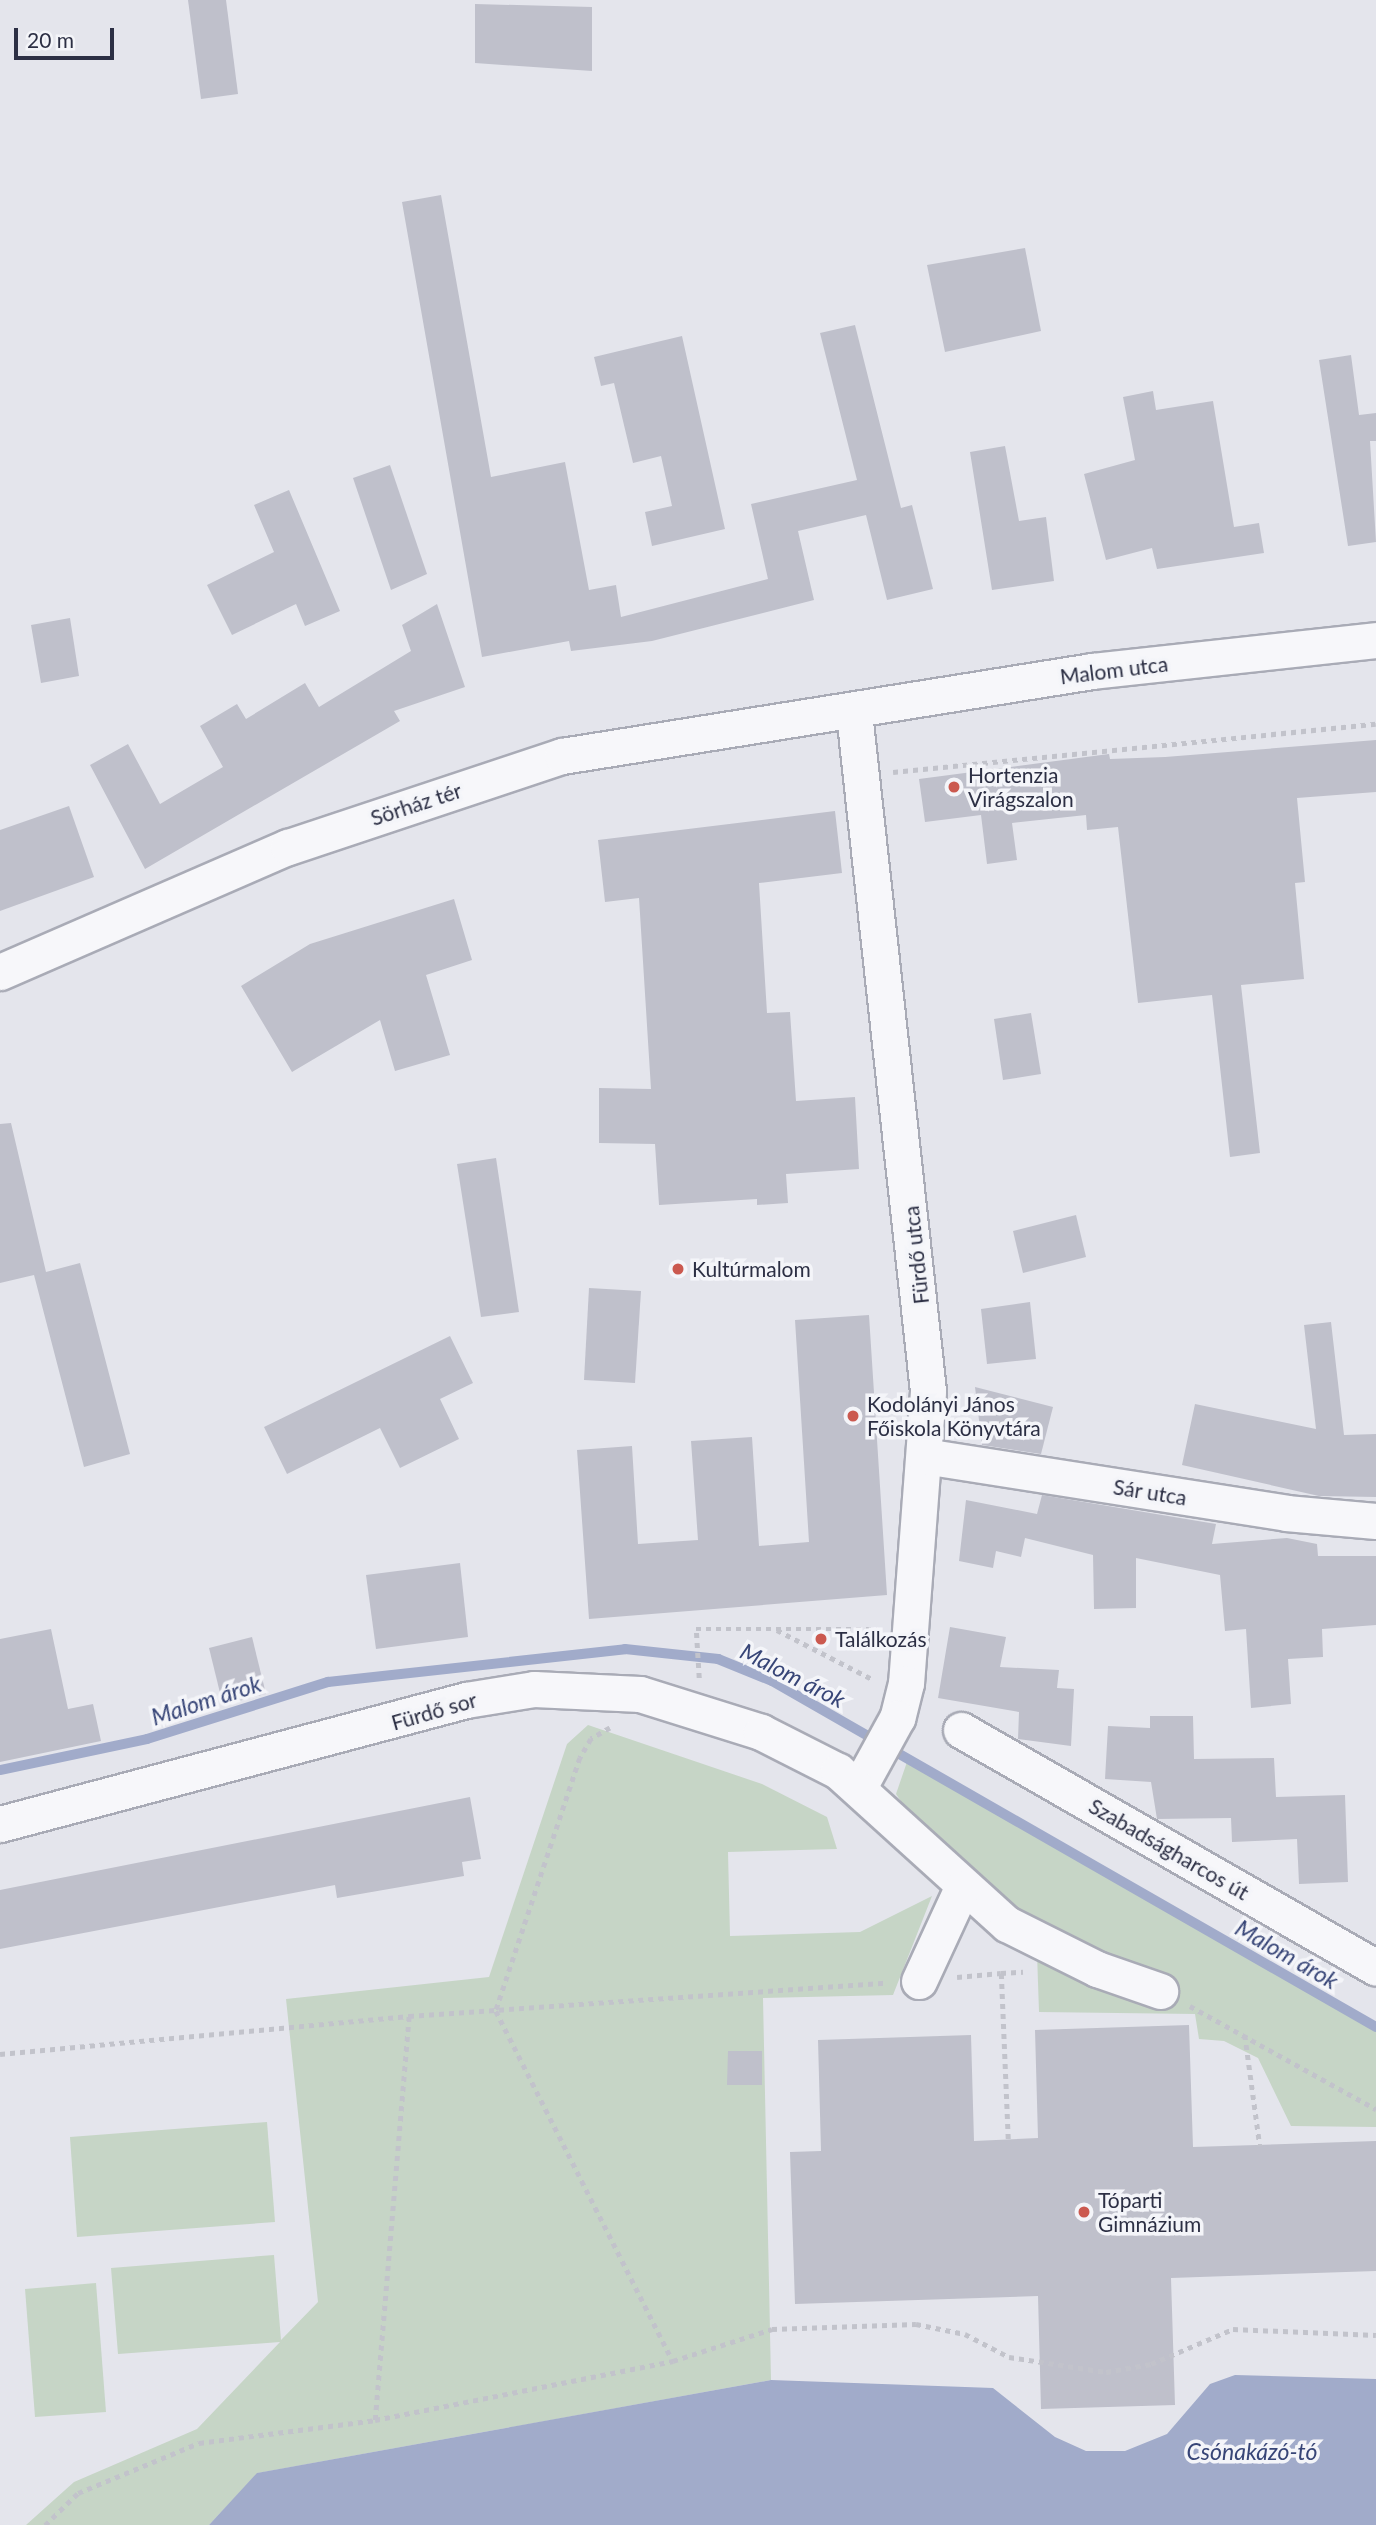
<!DOCTYPE html>
<html>
<head>
<meta charset="utf-8">
<style>
  body { margin:0 }
  #map { position:relative; width:1376px; height:2525px; overflow:hidden; background:#e4e5ec; font-family:Lato,sans-serif }
  div>[style] { position:absolute }
  .green>* { inset:0; background:#c6d5c6 }
  .water>* { inset:0; background:#a1abca }
  .stream>* { height:10px; margin:-5px; padding:0 5px; transform-origin:5px; border-radius:5px; background:#a1abca }
  .building>* { inset:0; background:#bfc0cb }
  .path>* { height:4.5px; margin-top:-2.25px; transform-origin:0; background:repeating-linear-gradient(90deg,#c2c3cb 0 5px,transparent 0 10px) }
  .roads { filter:drop-shadow(2px 0 #a9abb6) drop-shadow(-2px 0 #a9abb6) drop-shadow(0 2px #a9abb6) drop-shadow(0 -2px #a9abb6) }
  .minor>* { height:35px; margin:-17.5px; padding:0 17.5px; transform-origin:17.5px; border-radius:17.5px; background:#f7f7fa }
  .dots>* { width:19px; height:19px; translate:-50% -50%; box-sizing:border-box; border:4px solid #f4f5f9; border-radius:50% }
  span { translate:-50% -50%; white-space:nowrap; text-align:center; line-height:1.15; -webkit-text-stroke:7px #f4f5f9; paint-order:stroke }
  .street-label { font-size:21px; color:#2c2f44 }
  .poi-label { font-size:21px; color:#2c2f44 }
  .left { translate:0 -50%; text-align:left }
  .water-label { font-size:23px; color:#374577; font-style:italic }
  .scale { position:absolute; left:14px; top:28px; width:100px; height:32px; box-sizing:border-box; border:4px solid #2c2f44; border-top:0; padding-left:9px; font-size:21px; line-height:24px; white-space:nowrap; color:#2c2f44; -webkit-text-stroke:5px #f4f5f9; paint-order:stroke }
</style>
</head>
<body>
<div id="map">
  <div class="green">
    <i style="clip-path:polygon(588px 1725px,762px 1784px,827px 1817px,837px 1849px,728px 1852px,730px 1936px,860px 1932px,932px 1896px,893px 1995px,763px 1998px,771px 2380px,258px 2473px,209px 2525px,26px 2525px,74px 2482px,197px 2429px,280px 2342px,118px 2354px,111px 2268px,274px 2255px,281px 2340px,318px 2302px,286px 1999px,489px 1977px,567px 1744px)"></i>
    <i style="clip-path:polygon(908px 1759px,1376px 2029px,1376px 2127px,1291px 2126px,1258px 2058px,1224px 2041px,1199px 2039px,1195px 2014px,1039px 2012px,1036px 1924px,974px 1879px,917px 1825px,896px 1794px)"></i>
    <i style="clip-path:polygon(267px 2122px,275px 2222px,77px 2237px,70px 2137px)"></i>
    <i style="clip-path:polygon(96px 2283px,106px 2412px,35px 2417px,25px 2289px)"></i>
  </div>
  <div class="water">
    <i style="clip-path:polygon(1235px 2375px,1376px 2379px,1376px 2525px,209px 2525px,257px 2473px,771px 2380px,993px 2388px,1055px 2437px,1086px 2451px,1125px 2451px,1167px 2434px,1210px 2384px)"></i>
  </div>
  <div class="stream">
    <i style="left:0;top:1770px;width:150px;rotate:-11.9deg"></i>
    <i style="left:147px;top:1739px;width:190px;rotate:-17.5deg"></i>
    <i style="left:328px;top:1682px;width:299px;rotate:-6.3deg"></i>
    <i style="left:625px;top:1649px;width:94px;rotate:6.1deg"></i>
    <i style="left:718px;top:1659px;width:58px;rotate:22.2deg"></i>
    <i style="left:772px;top:1681px;width:696px;rotate:29.81deg"></i>
  </div>
  <div class="building">
    <i style="clip-path:polygon(188px 0,226px 0,238px 94px,201px 99px)"></i>
    <i style="clip-path:polygon(475px 4px,592px 7px,592px 71px,475px 63px)"></i>
    <i style="clip-path:polygon(441px 195px,491px 477px,565px 462px,589px 590px,616px 585px,621px 617px,768px 579px,751px 504px,857px 480px,820px 333px,855px 325px,901px 508px,912px 505px,933px 589px,887px 600px,866px 515px,798px 531px,814px 600px,652px 641px,571px 651px,569px 641px,482px 657px,402px 202px)"></i>
    <i style="clip-path:polygon(1025px 248px,1041px 331px,945px 352px,927px 265px)"></i>
    <i style="clip-path:polygon(682px 336px,725px 529px,652px 546px,645px 512px,672px 506px,661px 456px,633px 463px,614px 383px,601px 386px,594px 357px)"></i>
    <i style="clip-path:polygon(1351px 355px,1359px 415px,1376px 413px,1376px 441px,1370px 441px,1376px 542px,1348px 546px,1319px 360px)"></i>
    <i style="clip-path:polygon(1153px 391px,1156px 410px,1213px 401px,1234px 527px,1259px 523px,1264px 553px,1157px 569px,1152px 548px,1106px 560px,1084px 474px,1135px 460px,1123px 397px)"></i>
    <i style="clip-path:polygon(1005px 446px,1019px 521px,1046px 517px,1054px 581px,992px 590px,970px 452px)"></i>
    <i style="clip-path:polygon(390px 465px,427px 574px,391px 590px,353px 478px)"></i>
    <i style="clip-path:polygon(289px 490px,340px 611px,305px 626px,296px 604px,232px 635px,207px 585px,274px 552px,254px 505px)"></i>
    <i style="clip-path:polygon(437px 604px,465px 687px,394px 711px,400px 721px,145px 869px,90px 765px,128px 744px,160px 804px,223px 767px,200px 726px,237px 704px,246px 719px,305px 683px,319px 707px,411px 651px,402px 625px)"></i>
    <i style="clip-path:polygon(70px 618px,79px 676px,41px 683px,31px 625px)"></i>
    <i style="clip-path:polygon(1376px 740px,1376px 792px,1297px 798px,1305px 882px,1295px 883px,1304px 979px,1241px 985px,1260px 1153px,1230px 1157px,1212px 995px,1138px 1003px,1118px 827px,1087px 830px,1086px 815px,1012px 823px,1017px 860px,987px 864px,981px 815px,925px 822px,919px 779px,1109px 754px,1110px 759px,1165px 757px)"></i>
    <i style="clip-path:polygon(69px 806px,94px 877px,0 911px,0 830px)"></i>
    <i style="clip-path:polygon(835px 811px,842px 873px,759px 883px,767px 1013px,790px 1012px,796px 1101px,855px 1097px,859px 1169px,786px 1174px,788px 1203px,757px 1205px,757px 1199px,659px 1205px,655px 1144px,599px 1143px,599px 1088px,651px 1089px,639px 898px,605px 902px,598px 840px)"></i>
    <i style="clip-path:polygon(454px 899px,472px 960px,426px 975px,450px 1055px,395px 1071px,380px 1020px,292px 1072px,241px 986px,310px 944px)"></i>
    <i style="clip-path:polygon(1031px 1013px,1041px 1074px,1003px 1080px,994px 1019px)"></i>
    <i style="clip-path:polygon(11px 1123px,46px 1272px,80px 1263px,130px 1454px,84px 1467px,34px 1275px,0 1283px,0 1124px)"></i>
    <i style="clip-path:polygon(496px 1158px,519px 1312px,481px 1317px,457px 1164px)"></i>
    <i style="clip-path:polygon(1076px 1215px,1086px 1257px,1023px 1273px,1013px 1231px)"></i>
    <i style="clip-path:polygon(589px 1288px,641px 1291px,635px 1383px,584px 1380px)"></i>
    <i style="clip-path:polygon(1030px 1302px,1036px 1359px,987px 1364px,981px 1309px)"></i>
    <i style="clip-path:polygon(869px 1315px,887px 1595px,589px 1619px,577px 1450px,632px 1446px,638px 1544px,698px 1540px,691px 1441px,752px 1437px,759px 1546px,809px 1542px,795px 1320px)"></i>
    <i style="clip-path:polygon(1331px 1322px,1344px 1435px,1376px 1434px,1376px 1497px,1319px 1496px,1182px 1465px,1195px 1404px,1316px 1429px,1304px 1325px)"></i>
    <i style="clip-path:polygon(450px 1336px,473px 1383px,440px 1399px,459px 1439px,400px 1468px,380px 1428px,287px 1474px,264px 1427px)"></i>
    <i style="clip-path:polygon(975px 1387px,1053px 1407px,1041px 1454px,982px 1445px)"></i>
    <i style="clip-path:polygon(1042px 1495px,1216px 1524px,1212px 1544px,1287px 1538px,1317px 1544px,1318px 1556px,1376px 1556px,1376px 1625px,1322px 1629px,1323px 1657px,1288px 1659px,1291px 1704px,1251px 1708px,1246px 1629px,1225px 1631px,1220px 1575px,1136px 1558px,1136px 1608px,1094px 1609px,1093px 1555px,1025px 1538px,1021px 1557px,996px 1551px,993px 1568px,959px 1561px,966px 1500px,1037px 1514px)"></i>
    <i style="clip-path:polygon(460px 1563px,468px 1637px,376px 1649px,366px 1575px)"></i>
    <i style="clip-path:polygon(950px 1627px,1006px 1637px,1000px 1667px,1059px 1670px,1057px 1688px,1074px 1689px,1071px 1746px,1018px 1739px,1019px 1712px,938px 1698px)"></i>
    <i style="clip-path:polygon(51px 1629px,68px 1709px,93px 1704px,101px 1741px,0 1762px,0 1639px)"></i>
    <i style="clip-path:polygon(252px 1637px,266px 1694px,223px 1705px,209px 1648px)"></i>
    <i style="clip-path:polygon(1150px 1716px,1193px 1716px,1194px 1759px,1274px 1758px,1276px 1797px,1345px 1795px,1348px 1882px,1299px 1884px,1297px 1839px,1232px 1842px,1231px 1818px,1157px 1819px,1151px 1782px,1105px 1779px,1108px 1726px,1150px 1728px)"></i>
    <i style="clip-path:polygon(470px 1797px,481px 1859px,462px 1862px,464px 1876px,337px 1898px,335px 1885px,0 1949px,0 1890px)"></i>
    <i style="clip-path:polygon(1189px 2025px,1193px 2147px,1376px 2141px,1376px 2271px,1171px 2278px,1175px 2405px,1041px 2409px,1038px 2296px,795px 2304px,790px 2152px,821px 2151px,818px 2040px,971px 2035px,974px 2141px,1038px 2138px,1035px 2030px)"></i>
    <i style="clip-path:polygon(728px 2051px,762px 2051px,762px 2085px,727px 2085px)"></i>
  </div>
  <div class="path">
    <i style="left:893px;top:772px;width:485px;rotate:-5.7deg"></i>
    <i style="left:777px;top:1630px;width:107px;rotate:27.3deg"></i>
    <i style="left:699px;top:1678px;width:49px;rotate:-93.5deg"></i>
    <i style="left:696px;top:1629px;width:181px"></i>
    <i style="left:610px;top:1728px;width:22px;rotate:150deg"></i>
    <i style="left:591px;top:1739px;width:22px;rotate:120deg"></i>
    <i style="left:580px;top:1758px;width:267px;rotate:108.4deg"></i>
    <i style="left:496px;top:2011px;width:392px;rotate:63.2deg"></i>
    <i style="left:957px;top:1977px;width:44px;rotate:-5.2deg"></i>
    <i style="left:1190px;top:2006px;width:213px;rotate:29deg"></i>
    <i style="left:1245px;top:2035px;width:112px;rotate:82.3deg"></i>
    <i style="left:0;top:2054px;width:411px;rotate:-5.3deg"></i>
    <i style="left:409px;top:2016px;width:477px;rotate:-4deg"></i>
    <i style="left:1008px;top:2139px;width:166px;rotate:-92.4deg"></i>
    <i style="left:1001px;top:1973px;width:22px;rotate:-3deg"></i>
    <i style="left:375px;top:2420px;width:405px;rotate:-85.2deg"></i>
    <i style="left:45px;top:2525px;width:46px;rotate:-44.1deg"></i>
    <i style="left:78px;top:2493px;width:131px;rotate:-22.5deg"></i>
    <i style="left:199px;top:2443px;width:177px;rotate:-7.4deg"></i>
    <i style="left:375px;top:2420px;width:304px;rotate:-11.2deg"></i>
    <i style="left:673px;top:2361px;width:104px;rotate:-17.9deg"></i>
    <i style="left:772px;top:2329px;width:144px;rotate:-2deg"></i>
    <i style="left:916px;top:2324px;width:50px;rotate:11.5deg"></i>
    <i style="left:965px;top:2334px;width:50px;rotate:27.6deg"></i>
    <i style="left:1009px;top:2357px;width:98px;rotate:8.8deg"></i>
    <i style="left:1106px;top:2372px;width:46px;rotate:-10.1deg"></i>
    <i style="left:1151px;top:2364px;width:89px;rotate:-23.1deg"></i>
    <i style="left:1233px;top:2329px;width:143px;rotate:2.4deg"></i>
  </div>
  <div class="roads">
    <div class="minor">
      <i style="left:854px;top:713px;width:682px;rotate:83.77deg"></i>
      <i style="left:928px;top:1391px;width:293px;rotate:94.3deg"></i>
      <i style="left:906px;top:1683px;width:36px;rotate:104deg"></i>
      <i style="left:897px;top:1718px;width:79px;rotate:118.8deg"></i>
      <i style="left:0;top:972px;width:314px;rotate:-23.5deg"></i>
      <i style="left:288px;top:847px;width:289px;rotate:-18.4deg"></i>
      <i style="left:562px;top:756px;width:537px;rotate:-9.11deg"></i>
      <i style="left:1092px;top:671px;width:286px;rotate:-6.2deg"></i>
      <i style="left:924px;top:1456px;width:366px;rotate:8.9deg"></i>
      <i style="left:1286px;top:1513px;width:90px;rotate:5.1deg"></i>
      <i style="left:961px;top:1730px;width:478px;rotate:29.8deg"></i>
      <i style="left:0;top:1824px;width:482px;rotate:-14.9deg"></i>
      <i style="left:466px;top:1700px;width:69px;rotate:-9.2deg"></i>
      <i style="left:534px;top:1689px;width:106px;rotate:2.7deg"></i>
      <i style="left:640px;top:1694px;width:127px;rotate:17.4deg"></i>
      <i style="left:761px;top:1732px;width:86px;rotate:26.9deg"></i>
      <i style="left:838px;top:1771px;width:228px;rotate:42.2deg"></i>
      <i style="left:1007px;top:1924px;width:101px;rotate:26.6deg"></i>
      <i style="left:1097px;top:1969px;width:67px;rotate:19.2deg"></i>
      <i style="left:919px;top:1981px;width:102px;rotate:-65.2deg"></i>
    </div>
  </div>
  <div class="dots">
    <i style="left:954px;top:787px;background:#cb594f"></i>
    <i style="left:678px;top:1269px;background:#cb594f"></i>
    <i style="left:853px;top:1416px;background:#cb594f"></i>
    <i style="left:821px;top:1639px;background:#cb594f"></i>
    <i style="left:1084px;top:2212px;background:#cb594f"></i>
  </div>
  <div class="street-label">
    <span style="left:1114px;top:670px;rotate:-7deg">Malom utca</span>
    <span style="left:416px;top:804px;rotate:-18deg">Sörház tér</span>
    <span style="left:916px;top:1255px;rotate:-96deg">Fürdő utca</span>
    <span style="left:1150px;top:1492px;rotate:9deg">Sár utca</span>
    <span style="left:434px;top:1711px;rotate:-16deg">Fürdő sor</span>
    <span style="left:1169px;top:1849px;rotate:30deg">Szabadságharcos út</span>
  </div>
  <div class="poi-label">
    <span class="left" style="left:968px;top:787px">Hortenzia<br>Virágszalon</span>
    <span class="left" style="left:692px;top:1269px">Kultúrmalom</span>
    <span class="left" style="left:867px;top:1416px">Kodolányi János<br>Főiskola Könyvtára</span>
    <span class="left" style="left:835px;top:1639px">Találkozás</span>
    <span class="left" style="left:1098px;top:2212px">Tóparti<br>Gimnázium</span>
  </div>
  <div class="water-label">
    <span style="left:793px;top:1675px;rotate:27deg">Malom árok</span>
    <span style="left:206px;top:1700px;rotate:-18deg">Malom árok</span>
    <span style="left:1287px;top:1954px;rotate:30deg">Malom árok</span>
    <span style="left:1252px;top:2451px">Csónakázó-tó</span>
  </div>
  <div class="scale">20 m</div>
</div>
</body>
</html>
